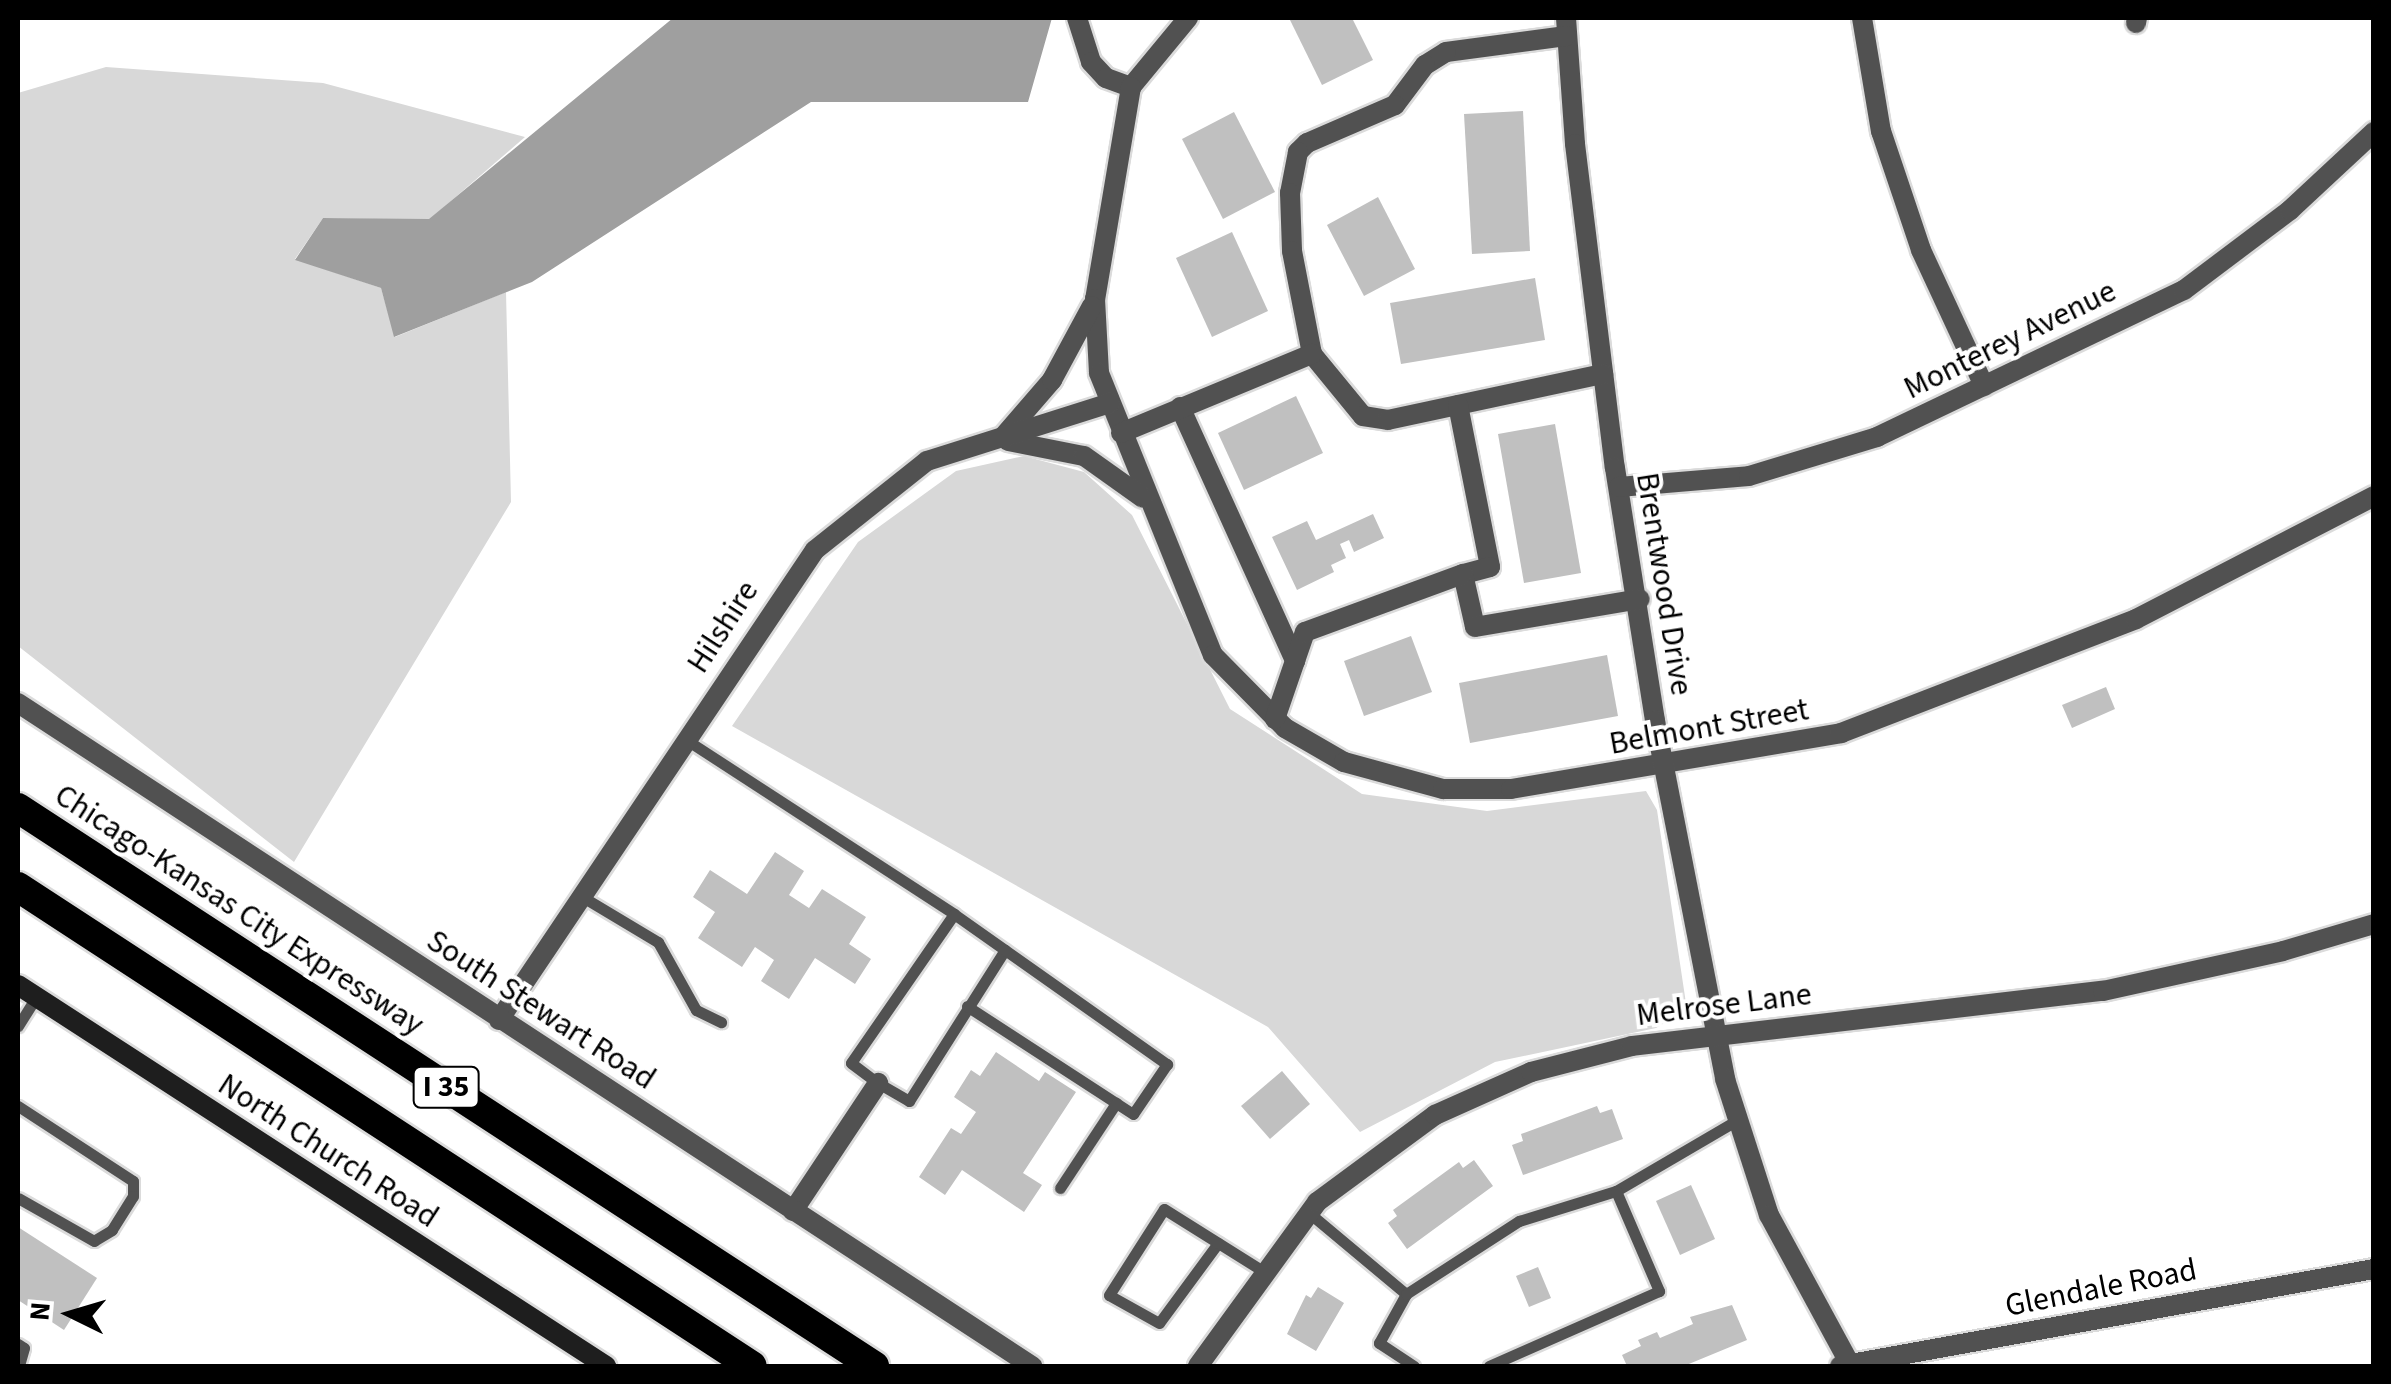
<!DOCTYPE html>
<html>
<head>
<meta charset="utf-8">
<style>
  body { margin:0 }
  #map { position:relative; width:2391px; height:1384px; overflow:hidden; background:#fff; font-family:"Source Sans 3",sans-serif }
  div>[style] { position:absolute }
  .green>* { inset:0; background:#d8d8d8 }
  .water>* { inset:0; background:#9f9f9f }
  .building>* { inset:0; background:#c0c0c0 }
  .roads { filter:drop-shadow(2px 0 #dbdbdb) drop-shadow(-2px 0 #dbdbdb) drop-shadow(0 2px #dbdbdb) drop-shadow(0 -2px #dbdbdb) }
  .service>* { height:11px; margin:-5.5px; padding:0 5.5px; transform-origin:5.5px; border-radius:5.5px; background:#515151 }
  .minor>* { height:20px; margin:-10px; padding:0 10px; transform-origin:10px; border-radius:10px; background:#515151 }
  .tertiary>* { height:20px; margin:-10px; padding:0 10px; transform-origin:10px; border-radius:10px; background:#515151 }
  .secondary>* { height:20px; margin:-10px; padding:0 10px; transform-origin:10px; border-radius:10px; background:#1e1e1e }
  .motorway>* { height:30px; margin:-15px; padding:0 15px; transform-origin:15px; border-radius:15px; background:#000 }
  span { translate:-50% -50%; white-space:nowrap; text-align:center; line-height:1.15; -webkit-text-stroke:8px #fff; paint-order:stroke }
  .shield-label span { padding:2px 8px; background:#fff; border:2px solid; border-radius:8px; -webkit-text-stroke-width:0 }
  .shield-label { font-size:30px; color:#000; font-weight:700 }
  .street-label { font-size:32px; color:#000 }
  .frame { position:absolute; inset:0; border:20px solid #000; pointer-events:none }
  .north { position:absolute; left:20px; top:1264px; width:100px; height:100px; -webkit-text-stroke:8px #fff; paint-order:stroke; rotate:275deg; font-size:28px; font-weight:700; line-height:40px; text-align:center; color:#000 }
  .north::after { content:''; display:block; margin:auto; width:35px; height:45px; background:#000; clip-path:polygon(50% 0,100% 100%,50% 72%,0 100%) }
</style>
</head>
<body>
<div id="map">
  <div class="green">
    <i style="clip-path:polygon(106px 67px,323px 83px,525px 137px,429px 220px,323px 218px,295px 259px,381px 288px,395px 337px,506px 292px,511px 502px,294px 862px,18px 646px,18px 93px)"></i>
    <i style="clip-path:polygon(1024px 456px,1084px 472px,1132px 515px,1230px 709px,1362px 794px,1487px 811px,1646px 791px,1657px 810px,1687px 1010px,1656px 1028px,1495px 1062px,1360px 1132px,1268px 1027px,732px 726px,858px 542px,956px 471px)"></i>
  </div>
  <div class="water">
    <i style="clip-path:polygon(673px 18px,1052px 18px,1028px 102px,811px 102px,532px 282px,394px 337px,381px 288px,295px 260px,323px 218px,429px 219px)"></i>
  </div>
  <div class="building">
    <i style="clip-path:polygon(1294px 18px,1352px 18px,1373px 60px,1322px 85px,1290px 20px)"></i>
    <i style="clip-path:polygon(1523px 111px,1530px 251px,1472px 254px,1464px 114px)"></i>
    <i style="clip-path:polygon(1234px 112px,1275px 192px,1223px 219px,1182px 139px)"></i>
    <i style="clip-path:polygon(1378px 197px,1415px 269px,1364px 296px,1327px 225px)"></i>
    <i style="clip-path:polygon(1232px 232px,1268px 311px,1212px 337px,1176px 258px)"></i>
    <i style="clip-path:polygon(1535px 278px,1545px 340px,1401px 364px,1390px 303px)"></i>
    <i style="clip-path:polygon(1296px 396px,1323px 453px,1244px 490px,1218px 433px)"></i>
    <i style="clip-path:polygon(1555px 424px,1581px 573px,1524px 583px,1498px 434px)"></i>
    <i style="clip-path:polygon(1373px 514px,1384px 538px,1354px 552px,1349px 540px,1340px 544px,1346px 558px,1331px 565px,1334px 572px,1297px 590px,1272px 537px,1307px 521px,1316px 540px)"></i>
    <i style="clip-path:polygon(1411px 636px,1432px 692px,1364px 716px,1344px 661px)"></i>
    <i style="clip-path:polygon(1607px 655px,1618px 716px,1470px 743px,1459px 683px)"></i>
    <i style="clip-path:polygon(2106px 687px,2115px 709px,2072px 728px,2062px 705px)"></i>
    <i style="clip-path:polygon(775px 852px,804px 871px,789px 895px,809px 908px,822px 889px,866px 917px,849px 944px,871px 959px,855px 984px,815px 958px,789px 999px,761px 981px,774px 960px,755px 947px,742px 967px,698px 938px,715px 912px,693px 897px,710px 870px,747px 894px)"></i>
    <i style="clip-path:polygon(996px 1052px,1039px 1081px,1045px 1072px,1076px 1092px,1023px 1173px,1042px 1185px,1024px 1212px,962px 1170px,945px 1195px,919px 1177px,951px 1128px,961px 1134px,976px 1112px,954px 1097px,971px 1070px,980px 1076px)"></i>
    <i style="clip-path:polygon(1282px 1071px,1310px 1104px,1270px 1139px,1241px 1106px)"></i>
    <i style="clip-path:polygon(1597px 1106px,1600px 1113px,1612px 1109px,1623px 1139px,1523px 1175px,1512px 1145px,1523px 1141px,1521px 1134px)"></i>
    <i style="clip-path:polygon(1474px 1160px,1493px 1186px,1407px 1249px,1388px 1223px,1397px 1216px,1393px 1210px,1459px 1162px,1463px 1168px)"></i>
    <i style="clip-path:polygon(1691px 1185px,1715px 1239px,1680px 1255px,1656px 1201px)"></i>
    <i style="clip-path:polygon(18px 1227px,97px 1278px,64px 1330px,18px 1300px)"></i>
    <i style="clip-path:polygon(1538px 1267px,1551px 1298px,1529px 1307px,1516px 1276px)"></i>
    <i style="clip-path:polygon(1318px 1287px,1344px 1303px,1316px 1351px,1287px 1334px,1306px 1295px,1311px 1298px)"></i>
    <i style="clip-path:polygon(1732px 1305px,1747px 1340px,1684px 1366px,1627px 1366px,1622px 1355px,1641px 1346px,1638px 1340px,1657px 1332px,1660px 1338px,1693px 1324px,1690px 1317px)"></i>
  </div>
  <div class="roads">
    <div class="service">
      <i style="left:685px;top:739px;width:321px;rotate:33deg"></i>
      <i style="left:954px;top:914px;width:181px;rotate:124.7deg"></i>
      <i style="left:851px;top:1063px;width:34px;rotate:37deg"></i>
      <i style="left:878px;top:1083px;width:36px;rotate:30deg"></i>
      <i style="left:909px;top:1101px;width:179px;rotate:-57.6deg"></i>
      <i style="left:581px;top:896px;width:90px;rotate:30.9deg"></i>
      <i style="left:658px;top:942px;width:78px;rotate:60.8deg"></i>
      <i style="left:696px;top:1010px;width:28px;rotate:26deg"></i>
      <i style="left:954px;top:914px;width:261px;rotate:35.2deg"></i>
      <i style="left:1167px;top:1064px;width:60px;rotate:124.2deg"></i>
      <i style="left:1133px;top:1114px;width:198px;rotate:-147deg"></i>
      <i style="left:18px;top:1026px;width:34px;rotate:-58deg"></i>
      <i style="left:18px;top:1106px;width:137px;rotate:33.1deg"></i>
      <i style="left:133px;top:1181px;width:15px;rotate:90deg"></i>
      <i style="left:133px;top:1196px;width:40px;rotate:122deg"></i>
      <i style="left:112px;top:1230px;width:21px;rotate:149deg"></i>
      <i style="left:94px;top:1241px;width:87px;rotate:-150.5deg"></i>
      <i style="left:1060px;top:1188px;width:102px;rotate:-56.6deg"></i>
      <i style="left:1616px;top:1191px;width:139px;rotate:-30.3deg"></i>
      <i style="left:1308px;top:1212px;width:128px;rotate:39.9deg"></i>
      <i style="left:1218px;top:1243px;width:99px;rotate:126.4deg"></i>
      <i style="left:1159px;top:1323px;width:57px;rotate:-150.8deg"></i>
      <i style="left:1109px;top:1295px;width:102px;rotate:-57.4deg"></i>
      <i style="left:1164px;top:1209px;width:117px;rotate:32.1deg"></i>
      <i style="left:18px;top:1344px;width:7px;rotate:34deg"></i>
      <i style="left:24px;top:1348px;width:19px;rotate:106deg"></i>
      <i style="left:1414px;top:1366px;width:42px;rotate:-146.7deg"></i>
      <i style="left:1379px;top:1343px;width:56px;rotate:-61.1deg"></i>
      <i style="left:1406px;top:1294px;width:135px;rotate:-32.9deg"></i>
      <i style="left:1519px;top:1221px;width:102px;rotate:-17.2deg"></i>
      <i style="left:1616px;top:1191px;width:109px;rotate:66.7deg"></i>
      <i style="left:1659px;top:1291px;width:186px;rotate:156.2deg"></i>
    </div>
    <div class="minor">
      <i style="left:1077px;top:18px;width:46px;rotate:72.3deg"></i>
      <i style="left:1091px;top:62px;width:22px;rotate:47deg"></i>
      <i style="left:1106px;top:78px;width:27px;rotate:20deg"></i>
      <i style="left:1188px;top:18px;width:89px;rotate:129.6deg"></i>
      <i style="left:1131px;top:87px;width:215px;rotate:99.6deg"></i>
      <i style="left:1095px;top:299px;width:74px;rotate:86.9deg"></i>
      <i style="left:1099px;top:373px;width:304px;rotate:68deg"></i>
      <i style="left:1213px;top:655px;width:103px;rotate:45.4deg"></i>
      <i style="left:1285px;top:728px;width:68px;rotate:30deg"></i>
      <i style="left:1344px;top:762px;width:103px;rotate:15.3deg"></i>
      <i style="left:1443px;top:789px;width:68px"></i>
      <i style="left:1511px;top:789px;width:335px;rotate:-9.6deg"></i>
      <i style="left:1841px;top:733px;width:316px;rotate:-21.1deg"></i>
      <i style="left:2136px;top:619px;width:268px;rotate:-27.3deg"></i>
      <i style="left:1566px;top:18px;width:126px;rotate:85.9deg"></i>
      <i style="left:1575px;top:144px;width:326px;rotate:83deg"></i>
      <i style="left:1615px;top:468px;width:256px;rotate:81deg"></i>
      <i style="left:1655px;top:721px;width:365px;rotate:78.9deg"></i>
      <i style="left:1725px;top:1079px;width:143px;rotate:72.1deg"></i>
      <i style="left:1769px;top:1215px;width:172px;rotate:61.5deg"></i>
      <i style="left:1862px;top:18px;width:115px;rotate:80.5deg"></i>
      <i style="left:1881px;top:131px;width:126px;rotate:71.4deg"></i>
      <i style="left:1921px;top:250px;width:150px;rotate:65.1deg"></i>
      <i style="left:2136px;top:23px;width:5px;rotate:-79deg"></i>
      <i style="left:1566px;top:36px;width:121px;rotate:172.4deg"></i>
      <i style="left:1446px;top:52px;width:25px;rotate:148deg"></i>
      <i style="left:1425px;top:65px;width:50px;rotate:126.9deg"></i>
      <i style="left:1395px;top:105px;width:96px;rotate:156.6deg"></i>
      <i style="left:1307px;top:143px;width:13px;rotate:135deg"></i>
      <i style="left:1298px;top:152px;width:42px;rotate:101deg"></i>
      <i style="left:1290px;top:193px;width:58px;rotate:88deg"></i>
      <i style="left:1292px;top:251px;width:105px;rotate:79deg"></i>
      <i style="left:1312px;top:354px;width:80px;rotate:50.6deg"></i>
      <i style="left:1363px;top:416px;width:25px;rotate:9deg"></i>
      <i style="left:1388px;top:420px;width:220px;rotate:-12.1deg"></i>
      <i style="left:1458px;top:405px;width:165px;rotate:78.8deg"></i>
      <i style="left:1490px;top:567px;width:28px;rotate:165deg"></i>
      <i style="left:1463px;top:574px;width:54px;rotate:77.2deg"></i>
      <i style="left:1475px;top:627px;width:167px;rotate:-9.6deg"></i>
      <i style="left:1180px;top:407px;width:279px;rotate:65.6deg"></i>
      <i style="left:1121px;top:433px;width:207px;rotate:-22.5deg"></i>
      <i style="left:1002px;top:438px;width:77px;rotate:-49.2deg"></i>
      <i style="left:1052px;top:380px;width:84px;rotate:-61.6deg"></i>
      <i style="left:1008px;top:441px;width:77px;rotate:11.2deg"></i>
      <i style="left:1084px;top:456px;width:72px;rotate:35.4deg"></i>
      <i style="left:1619px;top:487px;width:130px;rotate:-4.8deg"></i>
      <i style="left:1749px;top:476px;width:134px;rotate:-16.9deg"></i>
      <i style="left:1877px;top:437px;width:340px;rotate:-25.6deg"></i>
      <i style="left:2184px;top:290px;width:133px;rotate:-37deg"></i>
      <i style="left:2290px;top:210px;width:115px;rotate:-42.9deg"></i>
      <i style="left:1275px;top:719px;width:92px;rotate:-71deg"></i>
      <i style="left:1305px;top:632px;width:168px;rotate:-20.2deg"></i>
      <i style="left:499px;top:1020px;width:566px;rotate:-56.09deg"></i>
      <i style="left:815px;top:550px;width:143px;rotate:-38.5deg"></i>
      <i style="left:927px;top:461px;width:192px;rotate:-17.6deg"></i>
      <i style="left:793px;top:1211px;width:154px;rotate:-56.4deg"></i>
      <i style="left:1198px;top:1366px;width:203px;rotate:-54deg"></i>
      <i style="left:1317px;top:1202px;width:147px;rotate:-36.4deg"></i>
      <i style="left:1435px;top:1115px;width:105px;rotate:-24.1deg"></i>
      <i style="left:1531px;top:1072px;width:104px;rotate:-14.4deg"></i>
      <i style="left:1632px;top:1046px;width:474px;rotate:-6.7deg"></i>
      <i style="left:2103px;top:991px;width:184px;rotate:-12.5deg"></i>
      <i style="left:2283px;top:951px;width:95px;rotate:-16.5deg"></i>
      <i style="left:1840px;top:1366px;width:543px;rotate:-10.3deg"></i>
    </div>
    <div class="tertiary">
      <i style="left:18px;top:703px;width:1212px;rotate:33.18deg"></i>
    </div>
    <div class="secondary">
      <i style="left:18px;top:985px;width:701px;rotate:32.94deg"></i>
    </div>
    <div class="motorway">
      <i style="left:18px;top:808px;width:1022px;rotate:33.1deg"></i>
      <i style="left:18px;top:887px;width:876px;rotate:33.13deg"></i>
    </div>
  </div>
  <div class="shield-label">
    <span style="left:446px;top:1087px">I 35</span>
  </div>
  <div class="street-label">
    <span style="left:2010px;top:340px;rotate:-26deg">Monterey Avenue</span>
    <span style="left:1664px;top:584px;rotate:81deg">Brentwood Drive</span>
    <span style="left:723px;top:627px;rotate:-57deg">Hilshire</span>
    <span style="left:1709px;top:727px;rotate:-10deg">Belmont Street</span>
    <span style="left:239px;top:910px;rotate:33deg">Chicago-Kansas City Expressway</span>
    <span style="left:1724px;top:1005px;rotate:-7deg">Melrose Lane</span>
    <span style="left:541px;top:1010px;rotate:33deg">South Stewart Road</span>
    <span style="left:328px;top:1151px;rotate:33deg">North Church Road</span>
    <span style="left:2101px;top:1288px;rotate:-11deg">Glendale Road</span>
  </div>
  <div class="frame"></div>
  <div class="north">N</div>
</div>
</body>
</html>
